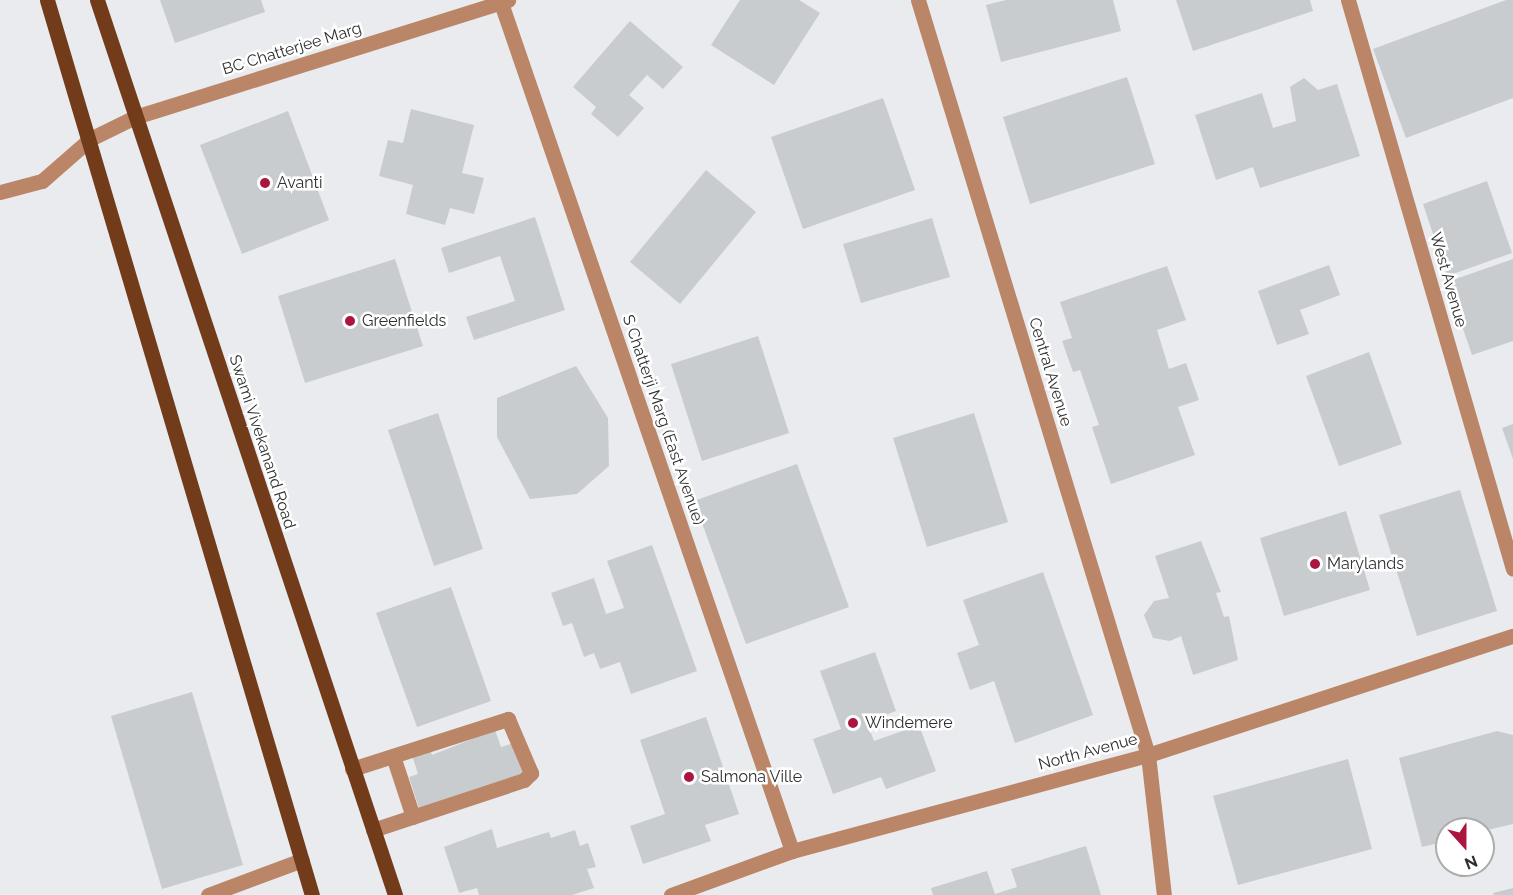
<!DOCTYPE html>
<html>
<head>
<meta charset="utf-8">
<style>
  body { margin:0 }
  #map { position:relative; width:1513px; height:895px; overflow:hidden; background:#e9ebee; font-family:Raleway,sans-serif }
  div>[style] { position:absolute }
  .building>* { inset:0; background:#c9ccce }
  .minor>* { height:15px; margin:-7.5px; padding:0 7.5px; transform-origin:7.5px; border-radius:7.5px; background:#bb8567 }
  .major>* { height:15px; margin:-7.5px; padding:0 7.5px; transform-origin:7.5px; border-radius:7.5px; background:#723b1a }
  .dots>* { width:16px; height:16px; translate:-50% -50%; box-sizing:border-box; border:3px solid #fff; border-radius:50% }
  span { translate:-50% -50%; white-space:nowrap; text-align:center; line-height:1.15; -webkit-text-stroke:5px #fff; paint-order:stroke }
  .street-label { font-size:16px; color:#2e2f30 }
  .poi-label { font-size:16px; color:#2e2f30 }
  .left { translate:0 -50%; text-align:left }
  .north { position:absolute; left:1435px; top:817px; width:60px; height:60px; box-sizing:border-box; background:#fff; border:2px solid #abacac; border-radius:50%; rotate:159deg; font-size:16px; font-weight:700; line-height:24px; text-align:center; color:#2e2f30 }
  .north::after { content:''; display:block; margin:auto; width:21px; height:27px; background:#ab163e; clip-path:polygon(50% 0,100% 100%,50% 72%,0 100%) }
</style>
</head>
<body>
<div id="map">
  <div class="building">
    <i style="clip-path:polygon(160px 0,261px 0,265px 12px,175px 43px)"></i>
    <i style="clip-path:polygon(740px 0,799px 0,820px 13px,774px 85px,711px 45px)"></i>
    <i style="clip-path:polygon(1006px 0,1113px 0,1121px 31px,1001px 62px,986px 5px)"></i>
    <i style="clip-path:polygon(1176px 0,1310px 0,1313px 11px,1193px 51px)"></i>
    <i style="clip-path:polygon(1506px 0,1513px 0,1513px 98px,1406px 138px,1373px 49px)"></i>
    <i style="clip-path:polygon(630px 21px,683px 67px,663px 89px,647px 75px,629px 95px,644px 108px,618px 137px,591px 114px,596px 107px,573px 87px)"></i>
    <i style="clip-path:polygon(1127px 77px,1155px 164px,1030px 204px,1003px 117px)"></i>
    <i style="clip-path:polygon(1304px 78px,1318px 90px,1337px 84px,1360px 156px,1260px 188px,1253px 167px,1216px 180px,1195px 115px,1262px 93px,1273px 128px,1296px 121px,1290px 87px)"></i>
    <i style="clip-path:polygon(883px 98px,915px 190px,803px 229px,771px 137px)"></i>
    <i style="clip-path:polygon(411px 109px,474px 125px,462px 173px,484px 178px,474px 214px,450px 208px,445px 225px,406px 214px,413px 185px,379px 176px,388px 140px,403px 143px)"></i>
    <i style="clip-path:polygon(288px 111px,329px 220px,242px 254px,200px 145px)"></i>
    <i style="clip-path:polygon(706px 170px,756px 212px,680px 304px,630px 262px)"></i>
    <i style="clip-path:polygon(1487px 181px,1512px 253px,1447px 276px,1423px 204px)"></i>
    <i style="clip-path:polygon(535px 217px,565px 310px,474px 340px,466px 317px,515px 301px,500px 256px,449px 273px,441px 248px)"></i>
    <i style="clip-path:polygon(932px 218px,950px 277px,861px 303px,843px 244px)"></i>
    <i style="clip-path:polygon(395px 259px,423px 346px,305px 383px,278px 296px)"></i>
    <i style="clip-path:polygon(1513px 259px,1513px 341px,1472px 355px,1447px 282px)"></i>
    <i style="clip-path:polygon(1329px 265px,1340px 295px,1300px 310px,1309px 334px,1277px 345px,1258px 291px)"></i>
    <i style="clip-path:polygon(1167px 266px,1186px 320px,1157px 330px,1169px 369px,1186px 363px,1199px 400px,1178px 407px,1195px 455px,1111px 484px,1092px 427px,1099px 425px,1080px 370px,1073px 372px,1062px 341px,1072px 338px,1060px 302px)"></i>
    <i style="clip-path:polygon(758px 336px,789px 433px,702px 461px,671px 364px)"></i>
    <i style="clip-path:polygon(1369px 352px,1402px 444px,1339px 466px,1306px 376px)"></i>
    <i style="clip-path:polygon(576px 366px,608px 418px,609px 466px,577px 494px,530px 499px,497px 437px,497px 398px)"></i>
    <i style="clip-path:polygon(438px 413px,483px 549px,434px 566px,388px 430px)"></i>
    <i style="clip-path:polygon(974px 413px,1008px 522px,927px 547px,893px 438px)"></i>
    <i style="clip-path:polygon(1513px 424px,1513px 459px,1502px 428px)"></i>
    <i style="clip-path:polygon(797px 464px,849px 607px,746px 644px,694px 501px)"></i>
    <i style="clip-path:polygon(1460px 490px,1497px 611px,1417px 636px,1379px 515px)"></i>
    <i style="clip-path:polygon(1346px 511px,1370px 590px,1284px 616px,1260px 538px)"></i>
    <i style="clip-path:polygon(1201px 541px,1221px 592px,1216px 593px,1224px 617px,1229px 616px,1238px 660px,1193px 675px,1181px 636px,1170px 641px,1153px 638px,1144px 615px,1154px 601px,1169px 598px,1155px 556px)"></i>
    <i style="clip-path:polygon(652px 545px,697px 671px,631px 694px,620px 662px,600px 669px,594px 653px,584px 657px,572px 623px,563px 626px,551px 593px,594px 578px,606px 614px,624px 608px,607px 561px)"></i>
    <i style="clip-path:polygon(1043px 572px,1093px 715px,1015px 743px,994px 681px,970px 690px,957px 653px,979px 645px,963px 600px)"></i>
    <i style="clip-path:polygon(451px 587px,491px 701px,417px 727px,376px 613px)"></i>
    <i style="clip-path:polygon(875px 652px,896px 711px,867px 722px,874px 741px,919px 725px,936px 771px,886px 789px,881px 777px,833px 794px,813px 739px,841px 729px,820px 671px)"></i>
    <i style="clip-path:polygon(192px 692px,243px 865px,162px 889px,111px 716px)"></i>
    <i style="clip-path:polygon(706px 717px,739px 814px,705px 825px,711px 841px,643px 864px,630px 826px,665px 814px,640px 740px)"></i>
    <i style="clip-path:polygon(495px 730px,501px 747px,514px 743px,524px 773px,419px 808px,409px 777px,418px 774px,412px 755px,430px 749px,432px 755px)"></i>
    <i style="clip-path:polygon(1497px 731px,1513px 735px,1513px 824px,1483px 831px,1447px 829px,1447px 841px,1422px 847px,1399px 758px)"></i>
    <i style="clip-path:polygon(1348px 759px,1372px 849px,1238px 885px,1213px 796px)"></i>
    <i style="clip-path:polygon(492px 829px,497px 848px,549px 832px,551px 838px,575px 830px,580px 846px,588px 843px,596px 867px,587px 869px,594px 888px,572px 895px,479px 895px,477px 888px,459px 893px,444px 847px)"></i>
    <i style="clip-path:polygon(1086px 846px,1101px 895px,933px 895px,931px 888px,987px 871px,995px 894px,1017px 887px,1011px 869px)"></i>
    <i style="clip-path:polygon(1513px 888px,1513px 895px,1494px 895px,1493px 893px)"></i>
  </div>
  <div class="minor">
    <i style="left:500px;top:0;width:900px;rotate:71.06deg"></i>
    <i style="left:918px;top:0;width:789px;rotate:73.06deg"></i>
    <i style="left:1148px;top:755px;width:141px;rotate:83.5deg"></i>
    <i style="left:1348px;top:0;width:592px;rotate:73.83deg"></i>
    <i style="left:0;top:192px;width:43px;rotate:-14.7deg"></i>
    <i style="left:42px;top:181px;width:64px;rotate:-41.2deg"></i>
    <i style="left:90px;top:139px;width:50px;rotate:-26.1deg"></i>
    <i style="left:135px;top:117px;width:391px;rotate:-17.4deg"></i>
    <i style="left:393px;top:756px;width:64px;rotate:71.8deg"></i>
    <i style="left:352px;top:769px;width:164px;rotate:-17.8deg"></i>
    <i style="left:508px;top:719px;width:59px;rotate:66.9deg"></i>
    <i style="left:531px;top:773px;width:10px;rotate:135deg"></i>
    <i style="left:524px;top:780px;width:159px;rotate:161.7deg"></i>
    <i style="left:208px;top:895px;width:100px;rotate:-20.4deg"></i>
    <i style="left:671px;top:895px;width:129px;rotate:-20deg"></i>
    <i style="left:792px;top:851px;width:369px;rotate:-15.1deg"></i>
    <i style="left:1148px;top:755px;width:384px;rotate:-18.1deg"></i>
  </div>
  <div class="major">
    <i style="left:47px;top:0;width:933px;rotate:73.51deg"></i>
    <i style="left:97px;top:0;width:943px;rotate:71.58deg"></i>
  </div>
  <div class="dots">
    <i style="left:265px;top:183px;background:#ab163e"></i>
    <i style="left:350px;top:321px;background:#ab163e"></i>
    <i style="left:1315px;top:564px;background:#ab163e"></i>
    <i style="left:853px;top:723px;background:#ab163e"></i>
    <i style="left:689px;top:777px;background:#ab163e"></i>
  </div>
  <div class="street-label">
    <span style="left:292px;top:49px;rotate:-17deg">BC Chatterjee Marg</span>
    <span style="left:1448px;top:280px;rotate:74deg">West Avenue</span>
    <span style="left:1050px;top:372px;rotate:73deg">Central Avenue</span>
    <span style="left:663px;top:420px;rotate:71deg">S Chatterji Marg (East Avenue)</span>
    <span style="left:262px;top:442px;rotate:72deg">Swami Vivekanand Road</span>
    <span style="left:1088px;top:752px;rotate:-15deg">North Avenue</span>
  </div>
  <div class="poi-label">
    <span class="left" style="left:277px;top:183px">Avanti</span>
    <span class="left" style="left:362px;top:321px">Greenfields</span>
    <span class="left" style="left:1327px;top:564px">Marylands</span>
    <span class="left" style="left:865px;top:723px">Windemere</span>
    <span class="left" style="left:701px;top:777px">Salmona Ville</span>
  </div>
  <div class="north">N</div>
</div>
</body>
</html>
